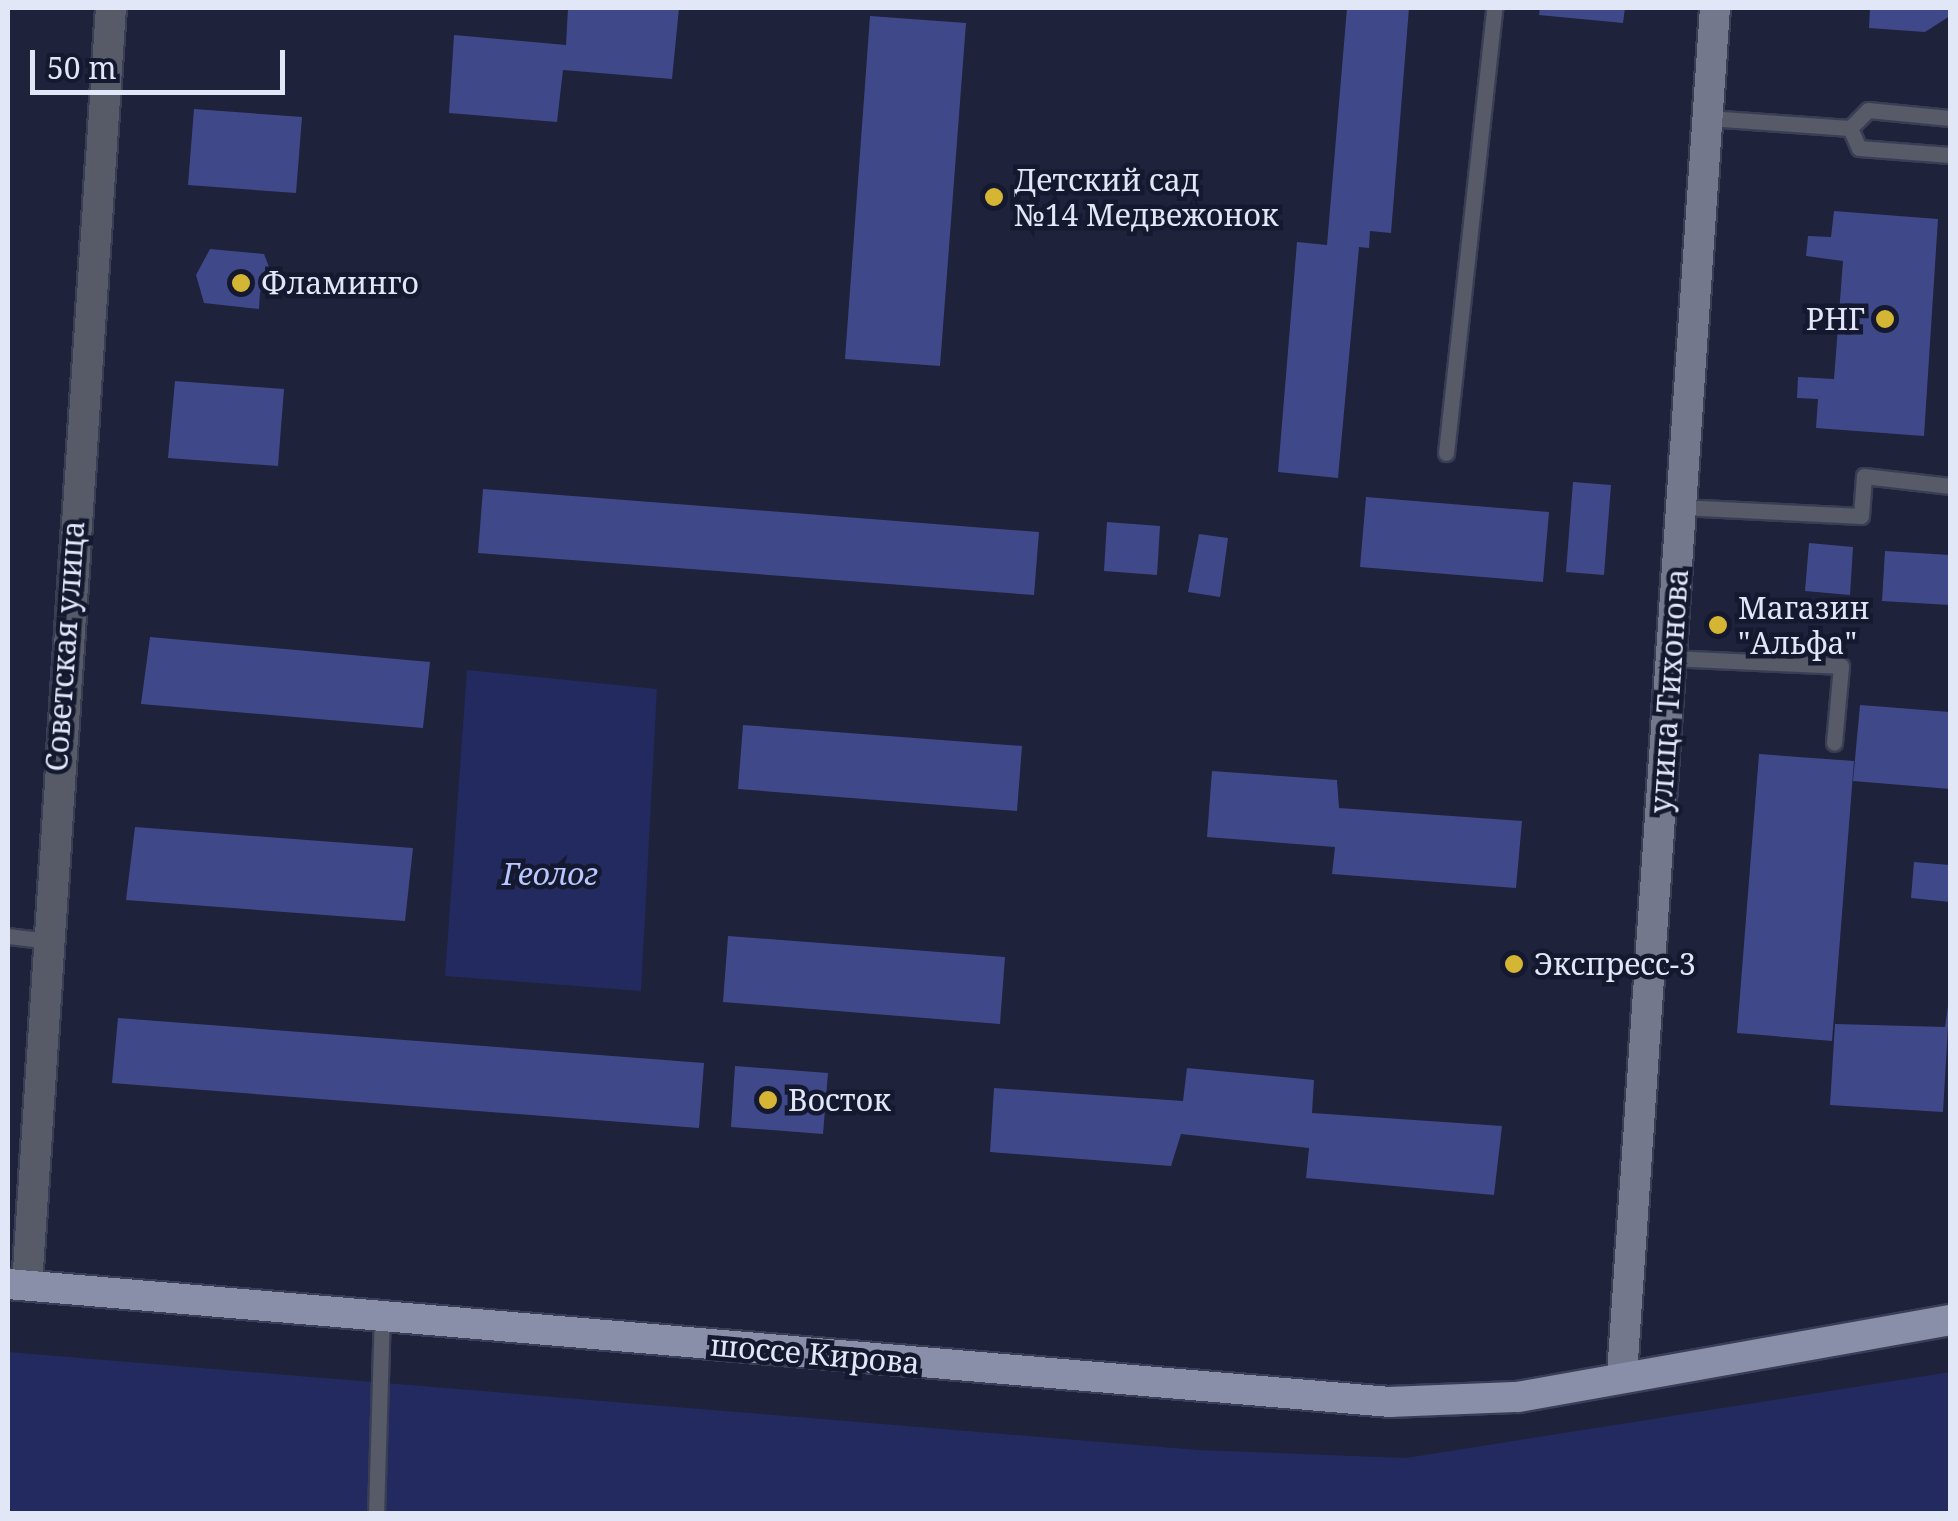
<!DOCTYPE html>
<html>
<head>
<meta charset="utf-8">
<style>
  body { margin:0 }
  #map { position:relative; width:1958px; height:1521px; overflow:hidden; background:#1e223b; font-family:"Noto Serif",serif }
  div>[style] { position:absolute }
  .green>* { inset:0; background:#232a5f }
  .building>* { inset:0; background:#3f4989 }
  .roads { filter:drop-shadow(2px 0 #393e55) drop-shadow(-2px 0 #393e55) drop-shadow(0 2px #393e55) drop-shadow(0 -2px #393e55) }
  .lane>* { height:15px; margin:-7.5px; padding:0 7.5px; transform-origin:7.5px; border-radius:7.5px; background:#575a67 }
  .street>* { height:30px; margin:-15px; padding:0 15px; transform-origin:15px; border-radius:15px; background:#575a67 }
  .secondary>* { height:30px; margin:-15px; padding:0 15px; transform-origin:15px; border-radius:15px; background:#73788c }
  .primary>* { height:30px; margin:-15px; padding:0 15px; transform-origin:15px; border-radius:15px; background:#898fa9 }
  .dots>* { width:28px; height:28px; translate:-50% -50%; box-sizing:border-box; border:5px solid #151930; border-radius:50% }
  span { translate:-50% -50%; white-space:nowrap; text-align:center; line-height:1.15; -webkit-text-stroke:9px #151930; paint-order:stroke }
  .poi-label { font-size:30px; color:#e2e7f8 }
  .left { translate:0 -50%; text-align:left }
  .right { translate:-100% -50%; text-align:right }
  .street-label { font-size:30px; color:#e2e7f8 }
  .park-label { font-size:30px; color:#b9c6ff; font-style:italic }
  .frame { position:absolute; inset:0; border:10px solid #e2e7f8; pointer-events:none }
  .scale { position:absolute; left:30px; top:50px; width:255px; height:45px; box-sizing:border-box; border:5px solid #e2e7f8; border-top:0; padding-left:12px; font-size:30px; line-height:35px; white-space:nowrap; color:#e2e7f8; -webkit-text-stroke:8px #151930; paint-order:stroke }
</style>
</head>
<body>
<div id="map">
  <div class="green">
    <i style="clip-path:polygon(467px 670px,657px 689px,641px 991px,445px 976px)"></i>
    <i style="clip-path:polygon(8px 1352px,1198px 1450px,1406px 1458px,1950px 1372px,1950px 1513px,8px 1513px)"></i>
  </div>
  <div class="building">
    <i style="clip-path:polygon(568px 8px,679px 8px,672px 79px,563px 70px,557px 122px,449px 113px,454px 35px,566px 45px)"></i>
    <i style="clip-path:polygon(1347px 8px,1409px 8px,1391px 233px,1370px 231px,1369px 248px,1359px 247px,1338px 478px,1278px 472px,1297px 242px,1327px 245px)"></i>
    <i style="clip-path:polygon(1540px 8px,1625px 8px,1623px 23px,1539px 15px)"></i>
    <i style="clip-path:polygon(1870px 8px,1950px 8px,1950px 16px,1925px 32px,1869px 28px)"></i>
    <i style="clip-path:polygon(870px 16px,966px 23px,940px 366px,845px 359px)"></i>
    <i style="clip-path:polygon(194px 109px,302px 117px,296px 193px,188px 185px)"></i>
    <i style="clip-path:polygon(1834px 211px,1938px 219px,1924px 436px,1816px 428px,1818px 399px,1797px 398px,1798px 377px,1834px 379px,1843px 261px,1806px 256px,1808px 236px,1831px 237px)"></i>
    <i style="clip-path:polygon(210px 249px,264px 254px,275px 282px,260px 292px,259px 309px,204px 303px,196px 275px)"></i>
    <i style="clip-path:polygon(175px 381px,284px 389px,278px 466px,168px 458px)"></i>
    <i style="clip-path:polygon(1573px 482px,1611px 485px,1604px 575px,1566px 572px)"></i>
    <i style="clip-path:polygon(483px 489px,1039px 532px,1034px 595px,478px 553px)"></i>
    <i style="clip-path:polygon(1366px 497px,1549px 512px,1543px 582px,1360px 567px)"></i>
    <i style="clip-path:polygon(1107px 522px,1160px 526px,1157px 575px,1104px 571px)"></i>
    <i style="clip-path:polygon(1199px 534px,1228px 538px,1220px 597px,1188px 592px)"></i>
    <i style="clip-path:polygon(1809px 543px,1853px 547px,1850px 595px,1805px 591px)"></i>
    <i style="clip-path:polygon(1885px 551px,1950px 555px,1950px 605px,1882px 601px)"></i>
    <i style="clip-path:polygon(150px 637px,430px 662px,423px 728px,141px 704px)"></i>
    <i style="clip-path:polygon(1860px 705px,1950px 712px,1950px 789px,1853px 781px)"></i>
    <i style="clip-path:polygon(743px 725px,1022px 746px,1017px 811px,738px 789px)"></i>
    <i style="clip-path:polygon(1759px 754px,1854px 761px,1832px 1041px,1737px 1033px)"></i>
    <i style="clip-path:polygon(1212px 771px,1337px 780px,1339px 808px,1522px 821px,1516px 888px,1332px 874px,1335px 847px,1207px 837px)"></i>
    <i style="clip-path:polygon(135px 827px,413px 848px,405px 921px,126px 900px)"></i>
    <i style="clip-path:polygon(1914px 862px,1950px 865px,1950px 902px,1911px 898px)"></i>
    <i style="clip-path:polygon(728px 936px,1005px 957px,1000px 1024px,723px 1002px)"></i>
    <i style="clip-path:polygon(1950px 992px,1943px 1112px,1830px 1105px,1835px 1024px,1945px 1027px)"></i>
    <i style="clip-path:polygon(118px 1018px,704px 1063px,699px 1128px,112px 1083px)"></i>
    <i style="clip-path:polygon(735px 1066px,828px 1073px,823px 1134px,731px 1127px)"></i>
    <i style="clip-path:polygon(1187px 1068px,1314px 1080px,1312px 1113px,1502px 1126px,1494px 1195px,1306px 1178px,1309px 1148px,1181px 1134px,1171px 1166px,990px 1152px,994px 1088px,1183px 1101px)"></i>
  </div>
  <div class="roads">
    <div class="lane">
      <i style="left:1708px;top:118px;width:142px;rotate:4deg"></i>
      <i style="left:1850px;top:128px;width:25px;rotate:-45deg"></i>
      <i style="left:1868px;top:110px;width:82px;rotate:5.6deg"></i>
      <i style="left:1850px;top:128px;width:22px;rotate:66deg"></i>
      <i style="left:1859px;top:148px;width:91px;rotate:4.4deg"></i>
      <i style="left:1446px;top:453px;width:448px;rotate:-83.8deg"></i>
      <i style="left:1681px;top:507px;width:180px;rotate:2.9deg"></i>
      <i style="left:1861px;top:516px;width:40px;rotate:-85.7deg"></i>
      <i style="left:1864px;top:476px;width:87px;rotate:6.6deg"></i>
      <i style="left:1671px;top:658px;width:170px;rotate:2.7deg"></i>
      <i style="left:1841px;top:666px;width:77px;rotate:95.2deg"></i>
      <i style="left:8px;top:936px;width:35px;rotate:7deg"></i>
      <i style="left:376px;top:1514px;width:198px;rotate:-88.3deg"></i>
    </div>
    <div class="street">
      <i style="left:27px;top:1285px;width:1280px;rotate:-86.24deg"></i>
    </div>
    <div class="secondary">
      <i style="left:1622px;top:1375px;width:1370px;rotate:-86.11deg"></i>
    </div>
    <div class="primary">
      <i style="left:8px;top:1284px;width:1388px;rotate:4.88deg"></i>
      <i style="left:1391px;top:1402px;width:127px;rotate:-2.3deg"></i>
      <i style="left:1518px;top:1397px;width:439px;rotate:-10.1deg"></i>
    </div>
  </div>
  <div class="dots">
    <i style="left:994px;top:197px;background:#d5b534"></i>
    <i style="left:241px;top:283px;background:#d5b534"></i>
    <i style="left:1885px;top:319px;background:#d5b534"></i>
    <i style="left:1718px;top:625px;background:#d5b534"></i>
    <i style="left:1514px;top:964px;background:#d5b534"></i>
    <i style="left:768px;top:1100px;background:#d5b534"></i>
  </div>
  <div class="poi-label">
    <span class="left" style="left:1014px;top:197px">Детский сад<br>№14 Медвежонок</span>
    <span class="left" style="left:261px;top:283px">Фламинго</span>
    <span class="right" style="left:1865px;top:319px">РНГ</span>
    <span class="left" style="left:1738px;top:625px">Магазин<br>"Альфа"</span>
    <span class="left" style="left:1534px;top:964px">Экспресс-3</span>
    <span class="left" style="left:788px;top:1100px">Восток</span>
  </div>
  <div class="street-label">
    <span style="left:65px;top:646px;rotate:-86deg">Советская улица</span>
    <span style="left:1669px;top:691px;rotate:-86deg">улица Тихонова</span>
    <span style="left:815px;top:1354px;rotate:5deg">шоссе Кирова</span>
  </div>
  <div class="park-label">
    <span style="left:550px;top:874px">Геолог</span>
  </div>
  <div class="frame"></div>
  <div class="scale">50 m</div>
</div>
</body>
</html>
